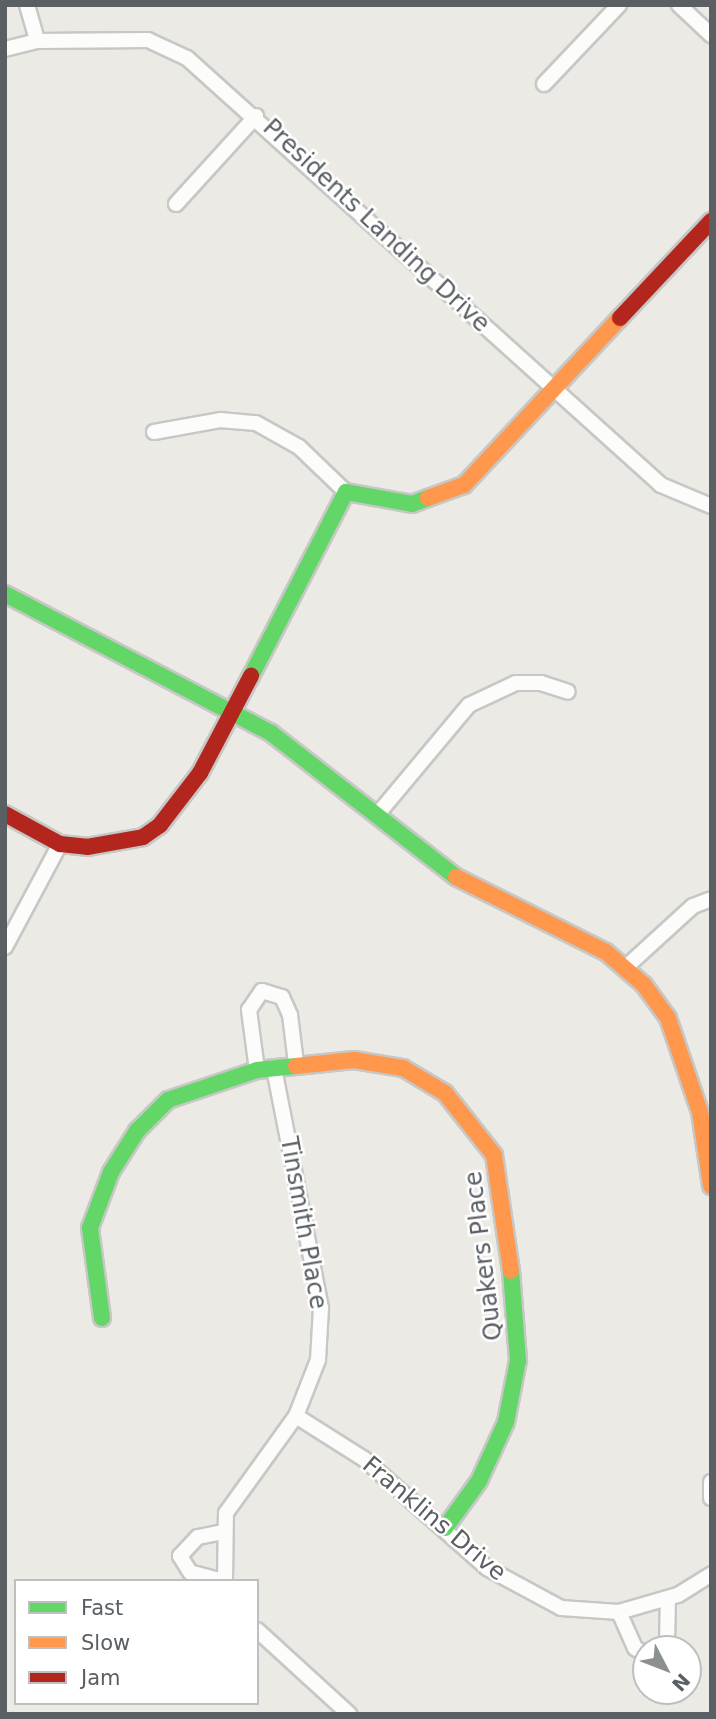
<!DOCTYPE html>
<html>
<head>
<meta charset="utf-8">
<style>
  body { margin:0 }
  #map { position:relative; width:716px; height:1719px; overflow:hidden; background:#ebeae4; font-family:"DejaVu Sans",sans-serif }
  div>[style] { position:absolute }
  .roads { filter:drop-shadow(2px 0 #c7c7c6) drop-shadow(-2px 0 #c7c7c6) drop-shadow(0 2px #c7c7c6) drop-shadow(0 -2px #c7c7c6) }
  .street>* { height:14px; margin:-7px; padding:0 7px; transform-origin:7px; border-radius:7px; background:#fcfcfb }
  .fast>* { height:16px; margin:-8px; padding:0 8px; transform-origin:8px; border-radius:8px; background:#63d668 }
  .slow>* { height:16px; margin:-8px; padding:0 8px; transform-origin:8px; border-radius:8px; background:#ff974d }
  .jam>* { height:16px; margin:-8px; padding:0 8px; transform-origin:8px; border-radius:8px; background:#b3261e }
  span { translate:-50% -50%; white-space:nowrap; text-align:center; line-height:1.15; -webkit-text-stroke:5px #fff; paint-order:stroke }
  .street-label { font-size:24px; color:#5a5f64 }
  .frame { position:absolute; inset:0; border:7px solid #5a5f64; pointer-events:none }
  .legend { position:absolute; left:14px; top:1579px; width:245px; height:126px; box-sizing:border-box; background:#fff; border:2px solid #bdbfc1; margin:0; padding:9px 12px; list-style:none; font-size:21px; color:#5a5f64 }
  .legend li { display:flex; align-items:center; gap:14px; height:35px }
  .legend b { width:35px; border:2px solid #bdbfc1 }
  .north { position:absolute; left:632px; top:1635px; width:70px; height:70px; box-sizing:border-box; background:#fff; border:2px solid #bdbfc1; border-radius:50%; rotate:132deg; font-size:19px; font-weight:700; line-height:28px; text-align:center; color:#5a5f64 }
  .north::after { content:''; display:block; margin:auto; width:24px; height:32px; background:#8d9091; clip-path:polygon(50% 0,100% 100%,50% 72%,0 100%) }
</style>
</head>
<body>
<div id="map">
  <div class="roads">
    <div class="street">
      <i style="left:27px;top:5px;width:37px;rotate:74deg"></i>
      <i style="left:679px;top:5px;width:44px;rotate:43.2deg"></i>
      <i style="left:5px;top:49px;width:33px;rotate:-14deg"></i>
      <i style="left:37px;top:41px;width:111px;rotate:-0.5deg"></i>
      <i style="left:148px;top:40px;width:43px;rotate:24.8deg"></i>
      <i style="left:187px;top:58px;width:638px;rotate:42.01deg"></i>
      <i style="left:661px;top:485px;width:54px;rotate:22.8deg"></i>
      <i style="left:544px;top:84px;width:109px;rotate:-46.5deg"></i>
      <i style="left:176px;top:204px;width:119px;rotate:-47.7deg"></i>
      <i style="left:154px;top:432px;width:67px;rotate:-10.3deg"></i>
      <i style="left:220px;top:420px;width:36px;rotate:5deg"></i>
      <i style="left:256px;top:423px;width:49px;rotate:29.2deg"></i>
      <i style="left:299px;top:447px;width:65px;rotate:43.8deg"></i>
      <i style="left:377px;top:815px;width:143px;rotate:-50.1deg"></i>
      <i style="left:469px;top:705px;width:52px;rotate:-25.1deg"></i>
      <i style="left:516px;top:683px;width:25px"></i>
      <i style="left:541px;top:683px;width:28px;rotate:18deg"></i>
      <i style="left:5px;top:947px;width:117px;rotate:-61.9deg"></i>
      <i style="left:625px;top:968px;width:92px;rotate:-42.4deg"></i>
      <i style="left:693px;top:906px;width:19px;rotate:-21deg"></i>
      <i style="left:257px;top:1070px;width:61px;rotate:-97.6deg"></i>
      <i style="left:249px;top:1010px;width:23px;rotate:-56deg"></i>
      <i style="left:262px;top:991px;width:21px;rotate:17deg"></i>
      <i style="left:282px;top:997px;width:20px;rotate:66deg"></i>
      <i style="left:290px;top:1015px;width:48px;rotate:82.9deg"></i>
      <i style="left:296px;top:1416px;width:80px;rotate:32.3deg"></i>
      <i style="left:364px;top:1459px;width:164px;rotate:41.5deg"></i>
      <i style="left:487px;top:1568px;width:84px;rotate:28.4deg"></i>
      <i style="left:561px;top:1608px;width:58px;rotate:3.9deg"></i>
      <i style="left:619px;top:1612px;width:61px;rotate:-16.1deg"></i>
      <i style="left:678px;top:1595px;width:39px;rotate:-32deg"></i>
      <i style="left:711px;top:1482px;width:16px;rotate:90deg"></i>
      <i style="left:223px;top:1581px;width:34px;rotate:-165deg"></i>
      <i style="left:190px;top:1572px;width:19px;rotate:-122deg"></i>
      <i style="left:180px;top:1556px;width:26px;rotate:-47deg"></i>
      <i style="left:198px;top:1537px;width:25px;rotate:-11deg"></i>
      <i style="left:225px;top:1581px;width:68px;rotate:-89.2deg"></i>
      <i style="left:226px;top:1513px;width:120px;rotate:-54.2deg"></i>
      <i style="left:296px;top:1416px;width:60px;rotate:-68.6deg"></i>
      <i style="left:318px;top:1360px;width:52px;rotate:-86.7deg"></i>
      <i style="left:321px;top:1308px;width:245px;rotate:-101.1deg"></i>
      <i style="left:619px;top:1612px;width:39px;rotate:66deg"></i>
      <i style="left:635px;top:1648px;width:13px;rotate:32deg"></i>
      <i style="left:257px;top:1630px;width:125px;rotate:42.4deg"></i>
      <i style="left:661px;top:1649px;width:8px;rotate:-40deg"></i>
      <i style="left:667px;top:1644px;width:46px;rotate:-88.8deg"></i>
    </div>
    <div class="fast">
      <i style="left:5px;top:594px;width:300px;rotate:27.6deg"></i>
      <i style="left:271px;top:733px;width:234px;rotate:37.9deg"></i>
      <i style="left:251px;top:676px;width:207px;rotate:-62.7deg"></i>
      <i style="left:346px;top:492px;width:67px;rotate:10.3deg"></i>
      <i style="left:412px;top:504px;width:17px;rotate:-21deg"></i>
      <i style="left:102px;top:1318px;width:91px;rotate:-97.6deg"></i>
      <i style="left:90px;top:1228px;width:60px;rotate:-69.4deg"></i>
      <i style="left:111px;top:1172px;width:49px;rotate:-57.6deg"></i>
      <i style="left:137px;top:1131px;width:44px;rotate:-45deg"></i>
      <i style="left:168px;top:1100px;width:94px;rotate:-18.6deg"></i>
      <i style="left:257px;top:1070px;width:39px;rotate:-6deg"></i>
      <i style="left:445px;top:1528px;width:58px;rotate:-54.1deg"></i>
      <i style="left:479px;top:1481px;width:65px;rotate:-65.4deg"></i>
      <i style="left:506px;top:1422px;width:63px;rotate:-79deg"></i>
      <i style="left:518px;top:1360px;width:89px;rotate:-94.5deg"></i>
    </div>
    <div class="slow">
      <i style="left:428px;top:498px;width:38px;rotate:-20deg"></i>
      <i style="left:464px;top:485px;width:229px;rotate:-47deg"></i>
      <i style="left:456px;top:877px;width:168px;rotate:26.6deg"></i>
      <i style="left:606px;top:952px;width:50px;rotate:41deg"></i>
      <i style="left:644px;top:985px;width:41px;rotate:54deg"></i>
      <i style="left:668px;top:1018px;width:99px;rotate:71.2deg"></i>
      <i style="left:700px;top:1112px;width:75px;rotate:81.5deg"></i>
      <i style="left:296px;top:1066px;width:58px;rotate:-5.9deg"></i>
      <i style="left:354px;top:1060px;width:50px;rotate:9.3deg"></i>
      <i style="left:403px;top:1068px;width:49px;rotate:30.8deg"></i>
      <i style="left:445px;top:1093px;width:79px;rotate:51.7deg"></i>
      <i style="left:494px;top:1155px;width:117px;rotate:81.7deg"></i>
    </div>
    <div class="jam">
      <i style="left:620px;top:318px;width:133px;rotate:-46.8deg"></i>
      <i style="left:5px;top:814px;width:63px;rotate:28.6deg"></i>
      <i style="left:60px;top:844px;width:27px;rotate:6deg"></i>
      <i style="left:87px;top:847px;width:57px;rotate:-10.1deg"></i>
      <i style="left:143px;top:837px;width:21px;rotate:-35deg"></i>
      <i style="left:160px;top:825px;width:66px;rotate:-52.4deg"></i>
      <i style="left:200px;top:773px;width:110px;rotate:-62.3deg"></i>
    </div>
  </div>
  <div class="street-label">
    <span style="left:376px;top:226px;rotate:43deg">Presidents Landing Drive</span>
    <span style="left:303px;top:1223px;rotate:80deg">Tinsmith Place</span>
    <span style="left:484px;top:1256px;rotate:-97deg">Quakers Place</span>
    <span style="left:434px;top:1519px;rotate:40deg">Franklins Drive</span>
  </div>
  <div class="frame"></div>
  <ul class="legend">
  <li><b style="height:9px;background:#63d668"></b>Fast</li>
  <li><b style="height:9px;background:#ff974d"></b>Slow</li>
  <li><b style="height:9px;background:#b3261e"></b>Jam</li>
  </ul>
  <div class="north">N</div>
</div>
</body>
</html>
